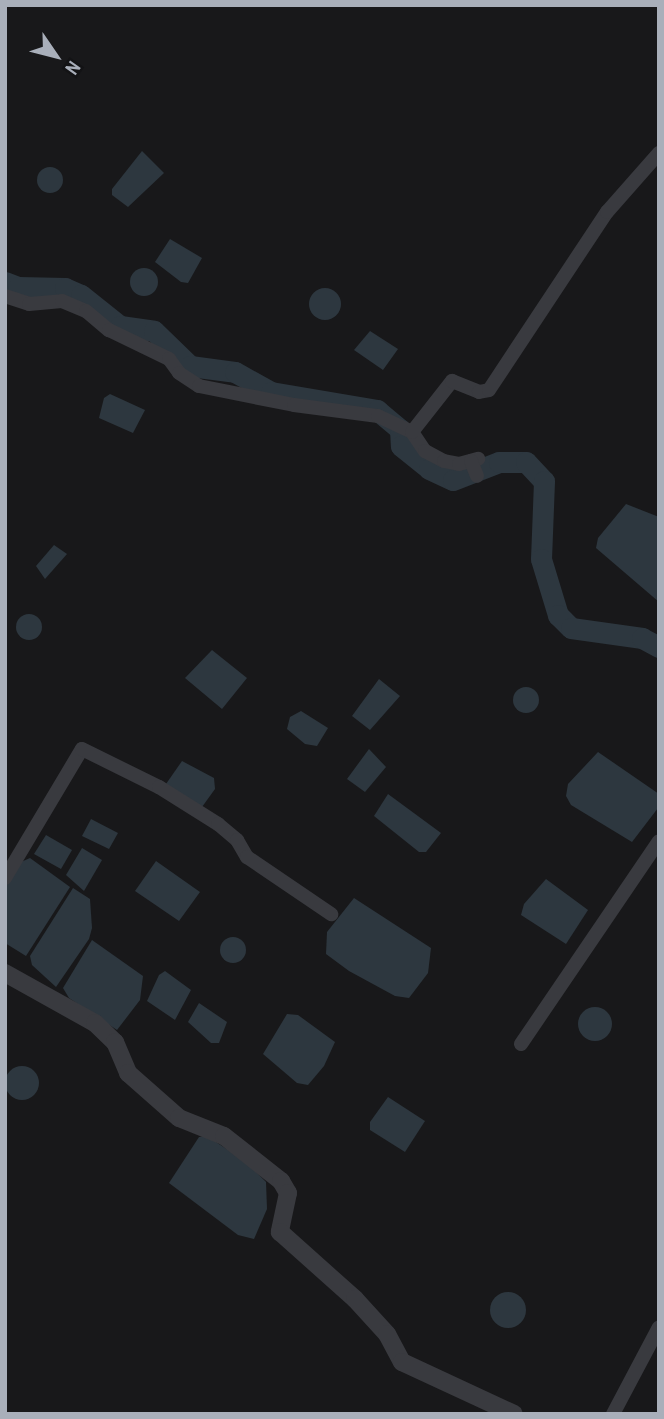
<!DOCTYPE html>
<html>
<head>
<meta charset="utf-8">
<style>
  body { margin:0 }
  #map { position:relative; width:664px; height:1419px; overflow:hidden; background:#18181a; font-family:"Archivo Narrow",sans-serif }
  div>[style] { position:absolute }
  .water>* { inset:0; background:#2d373f }
  .round { border-radius:50% }
  .river>* { height:21px; margin:-10.5px; padding:0 10.5px; transform-origin:10.5px; border-radius:10.5px; background:#2d373f }
  .minor>* { height:14px; margin:-7px; padding:0 7px; transform-origin:7px; border-radius:7px; background:#393a3f }
  .tertiary>* { height:18px; margin:-9px; padding:0 9px; transform-origin:9px; border-radius:9px; background:#393a3f }
  span { translate:-50% -50%; white-space:nowrap; text-align:center; line-height:1.15; -webkit-text-stroke:5px #131315; paint-order:stroke }
  .frame { position:absolute; inset:0; border:7px solid #a9afba; pointer-events:none }
  .north { position:absolute; left:21px; top:21px; width:70px; height:70px; -webkit-text-stroke:5px #131315; paint-order:stroke; rotate:125deg; font-size:19px; font-weight:700; line-height:28px; text-align:center; color:#a9afba }
  .north::after { content:''; display:block; margin:auto; width:24px; height:32px; background:#a9afba; clip-path:polygon(50% 0,100% 100%,50% 72%,0 100%) }
</style>
</head>
<body>
<div id="map">
  <div class="water">
    <i style="clip-path:polygon(142px 151px,164px 173px,128px 207px,112px 195px,112px 189px)"></i>
    <i class="round" style="left:37px;top:167px;width:26px;height:26px"></i>
    <i style="clip-path:polygon(170px 239px,202px 258px,188px 283px,181px 282px,155px 262px)"></i>
    <i class="round" style="left:130px;top:268px;width:28px;height:28px"></i>
    <i class="round" style="left:309px;top:288px;width:32px;height:32px"></i>
    <i style="clip-path:polygon(370px 331px,398px 349px,383px 370px,354px 350px)"></i>
    <i style="clip-path:polygon(110px 394px,145px 410px,133px 433px,99px 418px,104px 398px)"></i>
    <i style="clip-path:polygon(626px 504px,659px 517px,659px 602px,596px 548px,598px 538px)"></i>
    <i style="clip-path:polygon(54px 545px,67px 554px,45px 579px,36px 566px)"></i>
    <i class="round" style="left:16px;top:614px;width:26px;height:26px"></i>
    <i style="clip-path:polygon(212px 650px,247px 678px,222px 709px,185px 678px)"></i>
    <i style="clip-path:polygon(379px 679px,400px 696px,370px 730px,352px 716px)"></i>
    <i class="round" style="left:513px;top:687px;width:26px;height:26px"></i>
    <i style="clip-path:polygon(301px 711px,328px 728px,317px 746px,305px 744px,287px 729px,290px 717px)"></i>
    <i style="clip-path:polygon(369px 749px,386px 767px,365px 792px,347px 779px)"></i>
    <i style="clip-path:polygon(598px 752px,659px 794px,658px 808px,632px 842px,571px 805px,566px 796px,568px 784px)"></i>
    <i style="clip-path:polygon(182px 761px,214px 778px,215px 789px,202px 807px,166px 784px)"></i>
    <i style="clip-path:polygon(388px 794px,441px 833px,426px 852px,419px 852px,374px 816px)"></i>
    <i style="clip-path:polygon(91px 819px,118px 833px,109px 849px,82px 836px)"></i>
    <i style="clip-path:polygon(46px 835px,72px 850px,61px 869px,34px 854px)"></i>
    <i style="clip-path:polygon(82px 848px,102px 860px,84px 891px,66px 875px)"></i>
    <i style="clip-path:polygon(30px 858px,70px 887px,26px 956px,5px 943px,5px 887px,21px 862px)"></i>
    <i style="clip-path:polygon(156px 861px,200px 892px,179px 921px,135px 891px)"></i>
    <i style="clip-path:polygon(546px 879px,588px 910px,566px 944px,521px 915px,524px 904px)"></i>
    <i style="clip-path:polygon(73px 888px,90px 899px,92px 928px,89px 939px,56px 987px,32px 965px,30px 956px)"></i>
    <i style="clip-path:polygon(354px 898px,431px 948px,428px 973px,409px 998px,395px 996px,349px 971px,326px 954px,327px 932px)"></i>
    <i class="round" style="left:220px;top:937px;width:26px;height:26px"></i>
    <i style="clip-path:polygon(92px 940px,143px 976px,140px 1000px,117px 1030px,69px 998px,63px 988px)"></i>
    <i style="clip-path:polygon(165px 971px,191px 990px,175px 1020px,147px 1001px,159px 975px)"></i>
    <i style="clip-path:polygon(199px 1003px,227px 1022px,219px 1043px,211px 1043px,188px 1022px)"></i>
    <i class="round" style="left:578px;top:1007px;width:34px;height:34px"></i>
    <i style="clip-path:polygon(287px 1014px,298px 1015px,335px 1042px,324px 1066px,308px 1085px,297px 1083px,263px 1054px)"></i>
    <i class="round" style="left:5px;top:1066px;width:34px;height:34px"></i>
    <i style="clip-path:polygon(388px 1097px,425px 1121px,405px 1152px,370px 1130px,370px 1122px)"></i>
    <i style="clip-path:polygon(207px 1136px,246px 1162px,266px 1182px,267px 1209px,254px 1239px,238px 1235px,169px 1183px,199px 1137px)"></i>
    <i class="round" style="left:490px;top:1292px;width:36px;height:36px"></i>
  </div>
  <div class="river">
    <i style="left:5px;top:282px;width:14px;rotate:21deg"></i>
    <i style="left:18px;top:287px;width:47px;rotate:1.2deg"></i>
    <i style="left:65px;top:288px;width:17px;rotate:24deg"></i>
    <i style="left:81px;top:295px;width:50px;rotate:38.5deg"></i>
    <i style="left:120px;top:326px;width:34px;rotate:8deg"></i>
    <i style="left:154px;top:331px;width:50px;rotate:44.2deg"></i>
    <i style="left:190px;top:366px;width:45px;rotate:7.6deg"></i>
    <i style="left:235px;top:372px;width:41px;rotate:29.1deg"></i>
    <i style="left:271px;top:392px;width:108px;rotate:9.6deg"></i>
    <i style="left:377px;top:410px;width:30px;rotate:40deg"></i>
    <i style="left:400px;top:429px;width:17px;rotate:87deg"></i>
    <i style="left:401px;top:446px;width:36px;rotate:39deg"></i>
    <i style="left:429px;top:469px;width:26px;rotate:25deg"></i>
    <i style="left:453px;top:480px;width:49px;rotate:-21.4deg"></i>
    <i style="left:499px;top:462px;width:27px"></i>
    <i style="left:526px;top:462px;width:26px;rotate:47deg"></i>
    <i style="left:544px;top:481px;width:78px;rotate:92.2deg"></i>
    <i style="left:541px;top:559px;width:59px;rotate:73.1deg"></i>
    <i style="left:558px;top:615px;width:18px;rotate:45deg"></i>
    <i style="left:571px;top:628px;width:72px;rotate:8deg"></i>
    <i style="left:642px;top:638px;width:19px;rotate:28deg"></i>
  </div>
  <div class="minor">
    <i style="left:5px;top:296px;width:25px;rotate:18deg"></i>
    <i style="left:29px;top:304px;width:33px;rotate:-5deg"></i>
    <i style="left:62px;top:301px;width:26px;rotate:23deg"></i>
    <i style="left:86px;top:311px;width:30px;rotate:40deg"></i>
    <i style="left:109px;top:330px;width:67px;rotate:25.8deg"></i>
    <i style="left:169px;top:359px;width:17px;rotate:54deg"></i>
    <i style="left:179px;top:373px;width:24px;rotate:33deg"></i>
    <i style="left:199px;top:386px;width:97px;rotate:11.3deg"></i>
    <i style="left:294px;top:405px;width:85px;rotate:7.5deg"></i>
    <i style="left:378px;top:416px;width:38px;rotate:25deg"></i>
    <i style="left:412px;top:432px;width:23px;rotate:56deg"></i>
    <i style="left:425px;top:451px;width:21px;rotate:28deg"></i>
    <i style="left:444px;top:461px;width:15px;rotate:11deg"></i>
    <i style="left:459px;top:464px;width:20px;rotate:-15deg"></i>
    <i style="left:412px;top:432px;width:65px;rotate:-51.9deg"></i>
    <i style="left:452px;top:381px;width:29px;rotate:22deg"></i>
    <i style="left:479px;top:392px;width:10px;rotate:-11deg"></i>
    <i style="left:489px;top:390px;width:214px;rotate:-56.5deg"></i>
    <i style="left:607px;top:212px;width:79px;rotate:-48.6deg"></i>
    <i style="left:471px;top:461px;width:16px;rotate:68deg"></i>
    <i style="left:5px;top:878px;width:150px;rotate:-59.2deg"></i>
    <i style="left:82px;top:749px;width:86px;rotate:26.3deg"></i>
    <i style="left:159px;top:787px;width:70px;rotate:32.1deg"></i>
    <i style="left:218px;top:824px;width:25px;rotate:40deg"></i>
    <i style="left:237px;top:840px;width:20px;rotate:60deg"></i>
    <i style="left:247px;top:857px;width:102px;rotate:34.2deg"></i>
    <i style="left:521px;top:1044px;width:245px;rotate:-55.8deg"></i>
    <i style="left:613px;top:1414px;width:98px;rotate:-62.1deg"></i>
  </div>
  <div class="tertiary">
    <i style="left:5px;top:973px;width:103px;rotate:29.1deg"></i>
    <i style="left:95px;top:1023px;width:28px;rotate:44deg"></i>
    <i style="left:115px;top:1042px;width:34px;rotate:67deg"></i>
    <i style="left:128px;top:1073px;width:68px;rotate:41.4deg"></i>
    <i style="left:179px;top:1118px;width:48px;rotate:21.8deg"></i>
    <i style="left:224px;top:1136px;width:73px;rotate:38.3deg"></i>
    <i style="left:281px;top:1181px;width:14px;rotate:60deg"></i>
    <i style="left:288px;top:1193px;width:40px;rotate:102deg"></i>
    <i style="left:280px;top:1232px;width:101px;rotate:41.8deg"></i>
    <i style="left:355px;top:1299px;width:47px;rotate:47.6deg"></i>
    <i style="left:387px;top:1334px;width:32px;rotate:62deg"></i>
    <i style="left:402px;top:1362px;width:123px;rotate:24.9deg"></i>
  </div>
  <div class="frame"></div>
  <div class="north">N</div>
</div>
</body>
</html>
